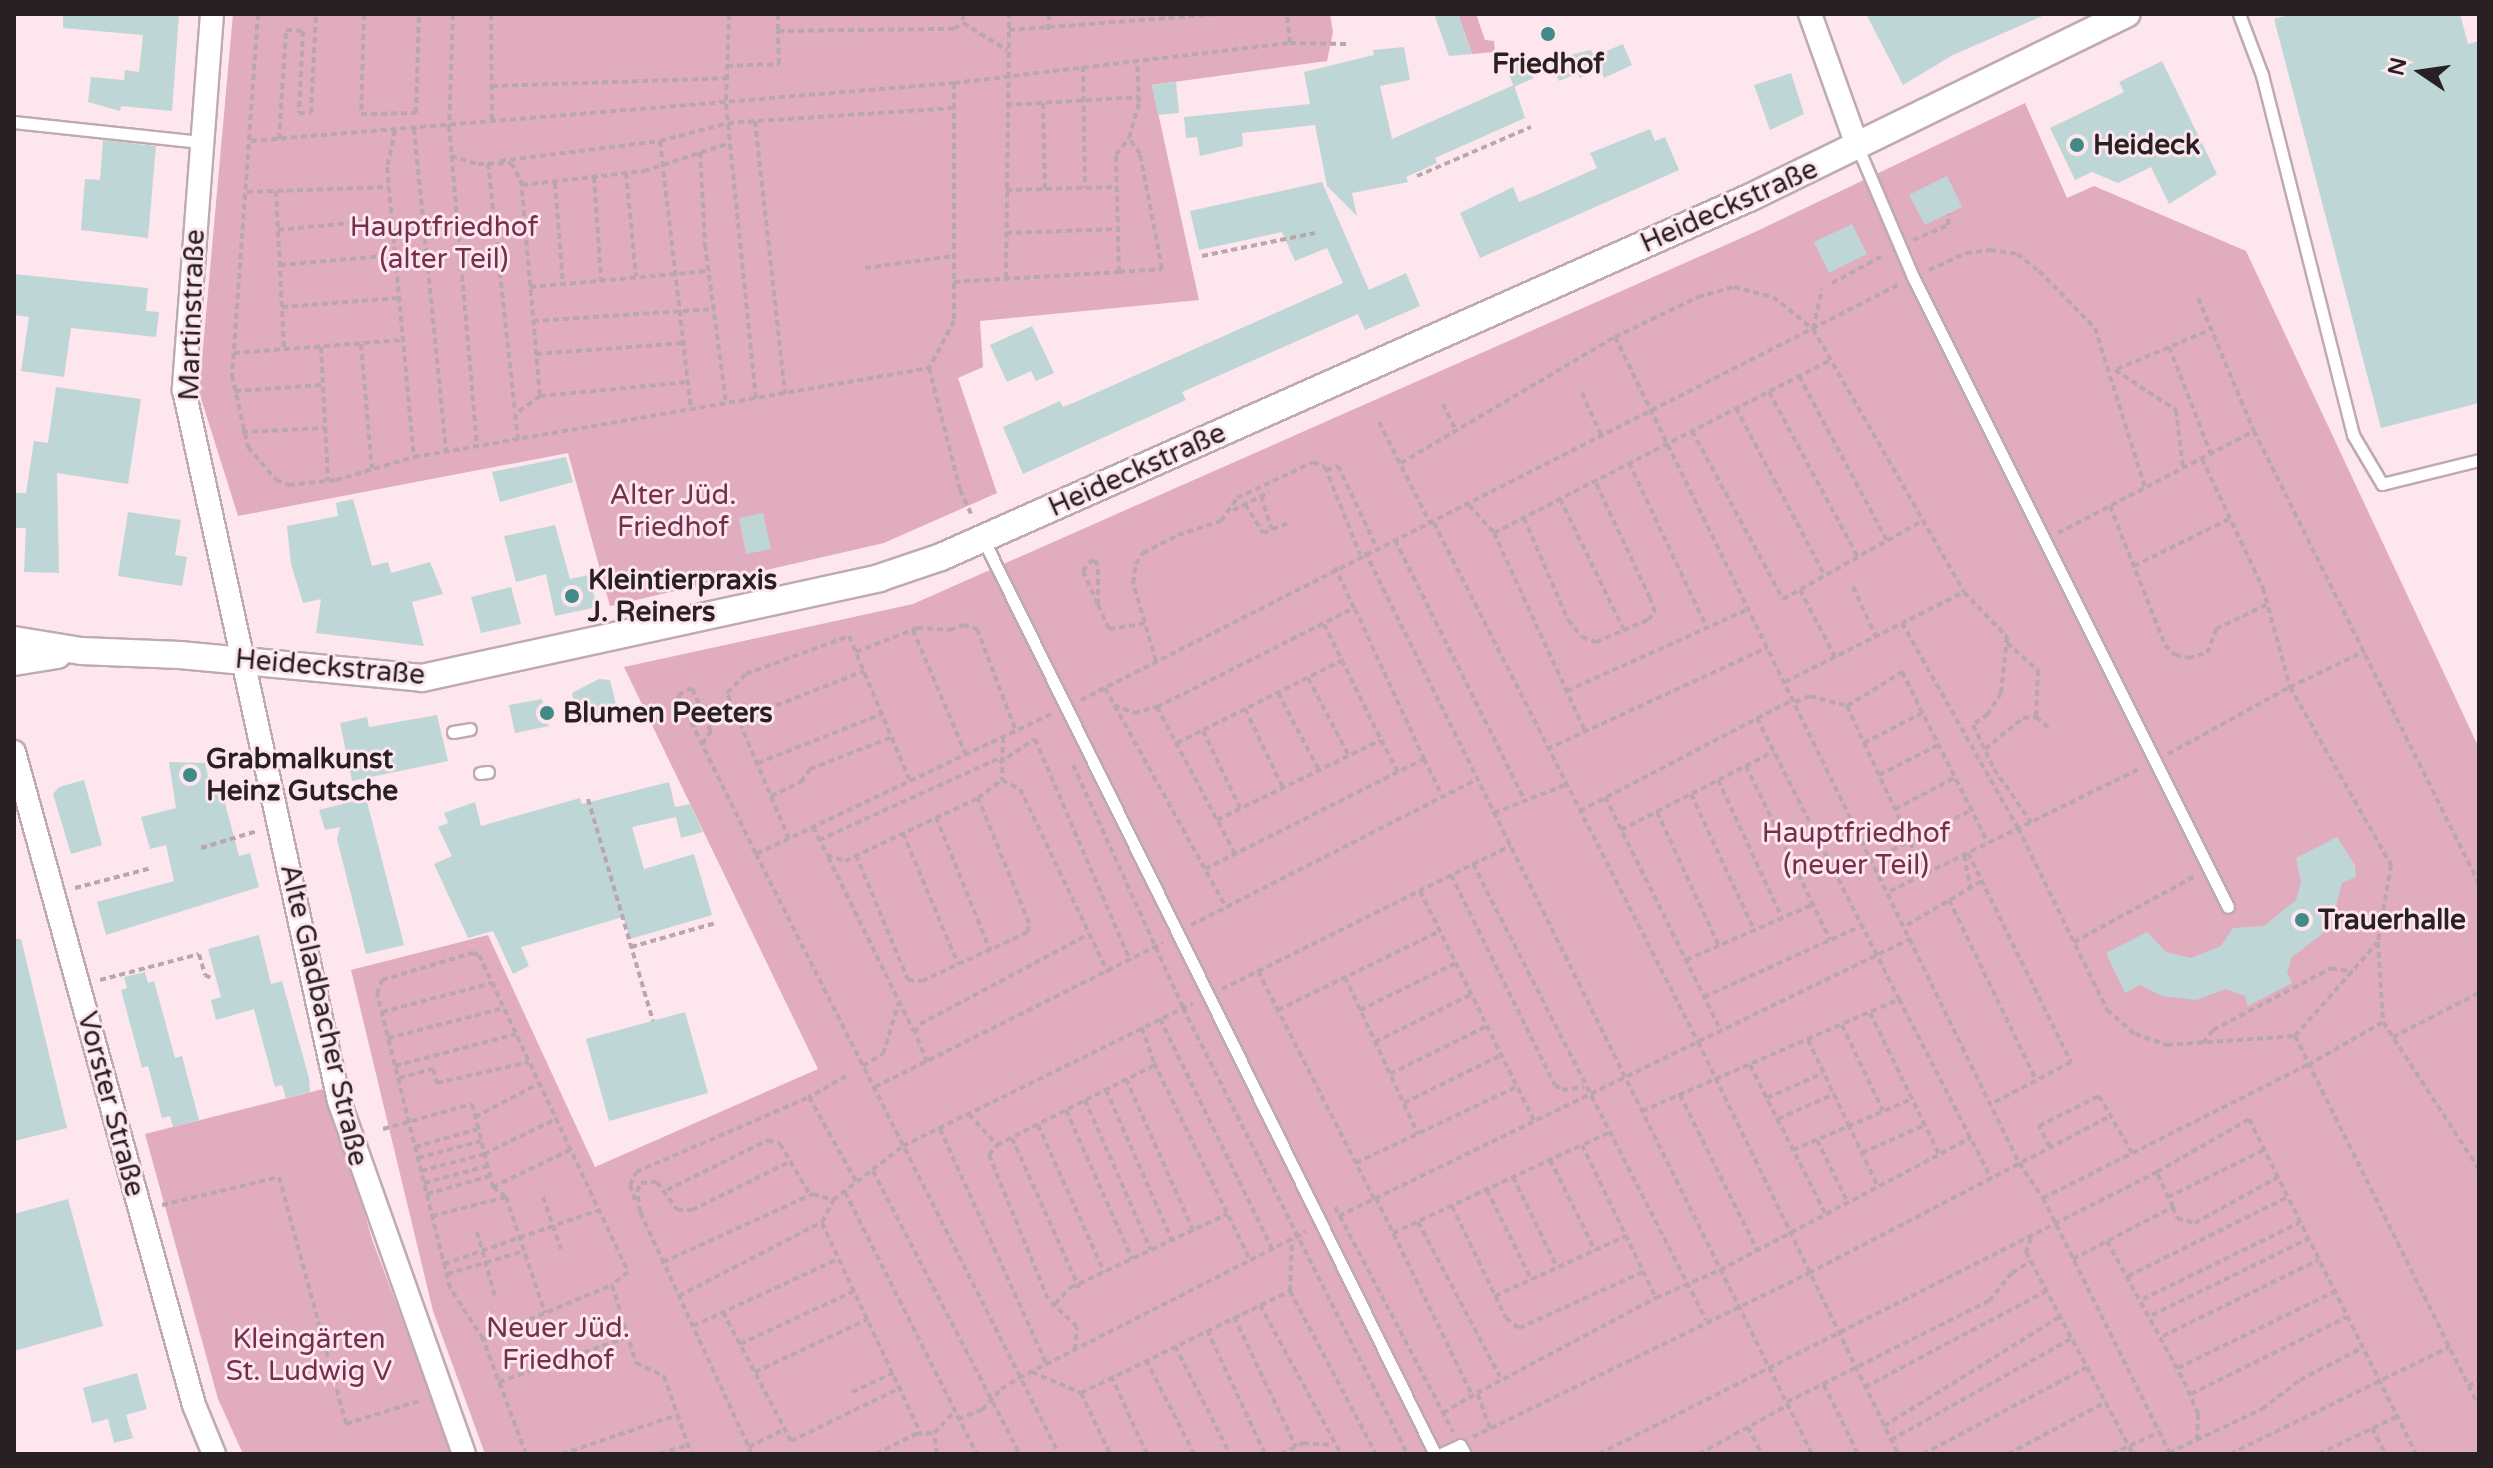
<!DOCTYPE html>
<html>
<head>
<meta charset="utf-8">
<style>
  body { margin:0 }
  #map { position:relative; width:2493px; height:1468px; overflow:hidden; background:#fde6ed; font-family:"Varela Round",sans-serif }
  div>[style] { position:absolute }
  .green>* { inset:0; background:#e2acbf }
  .building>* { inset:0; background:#bed7d6 }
  .path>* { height:4px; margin-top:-2px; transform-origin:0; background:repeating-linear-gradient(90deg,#b9a7ac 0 6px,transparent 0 10px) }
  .roads { filter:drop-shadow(2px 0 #bfaab1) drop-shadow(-2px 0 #bfaab1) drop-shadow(0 2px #bfaab1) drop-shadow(0 -2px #bfaab1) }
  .service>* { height:11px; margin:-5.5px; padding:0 5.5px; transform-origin:5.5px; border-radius:5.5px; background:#fff }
  .minor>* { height:22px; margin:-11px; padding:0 11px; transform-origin:11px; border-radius:11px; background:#fff }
  .tertiary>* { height:26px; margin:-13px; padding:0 13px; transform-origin:13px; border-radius:13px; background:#fff }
  .dots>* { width:22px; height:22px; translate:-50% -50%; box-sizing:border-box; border:4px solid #fde6ed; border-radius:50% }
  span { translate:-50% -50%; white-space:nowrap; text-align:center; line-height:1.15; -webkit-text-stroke:6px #fde6ed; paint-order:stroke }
  .poi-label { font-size:28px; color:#282022; font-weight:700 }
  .left { translate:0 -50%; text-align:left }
  .street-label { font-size:28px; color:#282022 }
  .park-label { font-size:28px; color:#752e4d }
  .frame { position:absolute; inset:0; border:16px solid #282022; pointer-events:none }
  .north { position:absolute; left:2381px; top:32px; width:80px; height:80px; -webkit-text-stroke:6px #fde6ed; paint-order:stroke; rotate:283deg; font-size:22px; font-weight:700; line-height:32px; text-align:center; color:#282022 }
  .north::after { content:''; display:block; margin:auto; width:28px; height:36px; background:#282022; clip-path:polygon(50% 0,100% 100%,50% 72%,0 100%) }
</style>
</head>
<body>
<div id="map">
  <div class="green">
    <i style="clip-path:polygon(233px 14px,1330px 14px,1333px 32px,1327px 61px,1152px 85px,1199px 300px,980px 321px,983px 367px,958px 378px,997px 493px,884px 543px,610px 606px,568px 453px,238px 516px,199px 392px)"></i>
    <i style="clip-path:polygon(1458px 14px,1476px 14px,1485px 40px,1494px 41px,1495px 52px,1472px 54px)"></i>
    <i style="clip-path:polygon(2025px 103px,2067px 198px,2094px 186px,2246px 251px,2479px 748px,2479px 1454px,485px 1454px,433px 1311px,351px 970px,488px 935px,595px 1167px,818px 1069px,624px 667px,913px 604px,1755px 232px)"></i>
    <i style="clip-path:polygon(327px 1088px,373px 1242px,453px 1454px,243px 1454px,218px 1399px,145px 1134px)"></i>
  </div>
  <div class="building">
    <i style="clip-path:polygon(63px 14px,179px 14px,172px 111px,121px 106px,120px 111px,88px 102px,91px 77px,124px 80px,125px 70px,139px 72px,143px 35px,63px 28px)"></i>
    <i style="clip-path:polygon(1434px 14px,1458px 14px,1472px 54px,1449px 56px)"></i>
    <i style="clip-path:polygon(1866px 14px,2047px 14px,1953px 55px,1903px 85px)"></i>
    <i style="clip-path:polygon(2293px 14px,2460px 14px,2468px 44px,2479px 41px,2479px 403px,2381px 428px,2274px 19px)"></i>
    <i style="clip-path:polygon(1623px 44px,1632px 65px,1604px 78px,1595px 56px)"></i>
    <i style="clip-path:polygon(1404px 47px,1410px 80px,1380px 86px,1392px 139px,1514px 85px,1525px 118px,1435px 158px,1437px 163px,1406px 177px,1408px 182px,1352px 193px,1357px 216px,1327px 186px,1315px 125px,1242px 133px,1243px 146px,1200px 156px,1197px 137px,1186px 138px,1184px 117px,1310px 104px,1304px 72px,1374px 55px,1373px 50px)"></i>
    <i style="clip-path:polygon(1591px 50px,1600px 69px,1580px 78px,1576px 69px,1578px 73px,1559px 81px,1549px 60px)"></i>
    <i style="clip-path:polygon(1525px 59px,1534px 78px,1514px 87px,1506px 68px)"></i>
    <i style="clip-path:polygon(2162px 61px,2217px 174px,2169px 204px,2151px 167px,2118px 183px,2092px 172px,2075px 180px,2050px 128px,2124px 92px,2119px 82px)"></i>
    <i style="clip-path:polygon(1791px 73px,1804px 114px,1770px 130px,1754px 85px)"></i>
    <i style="clip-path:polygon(1176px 82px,1179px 113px,1158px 115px,1152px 85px)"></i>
    <i style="clip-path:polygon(1650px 129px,1655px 141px,1665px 137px,1679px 170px,1480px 258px,1460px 213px,1513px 187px,1519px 202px,1539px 194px,1597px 168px,1590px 153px)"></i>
    <i style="clip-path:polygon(103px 140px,156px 146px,148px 238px,81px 230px,85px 179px,100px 180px)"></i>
    <i style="clip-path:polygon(1947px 176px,1962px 207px,1925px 225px,1909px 195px)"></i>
    <i style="clip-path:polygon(1322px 182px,1369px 290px,1406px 273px,1420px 306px,1365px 330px,1358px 314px,1182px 392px,1186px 400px,1023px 474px,1003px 427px,1060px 401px,1063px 407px,1080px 400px,1343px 283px,1327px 248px,1295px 261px,1282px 232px,1199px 250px,1190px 211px)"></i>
    <i style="clip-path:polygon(1852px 224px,1867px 254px,1829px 273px,1814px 242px)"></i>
    <i style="clip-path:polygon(14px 274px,148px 288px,146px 311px,159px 312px,156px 337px,71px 328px,64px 377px,21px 371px,29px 317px,14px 315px)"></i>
    <i style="clip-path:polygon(1032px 326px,1054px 373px,1036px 381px,1031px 371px,1007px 382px,990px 345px)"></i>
    <i style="clip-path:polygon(56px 387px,141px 399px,128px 484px,57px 473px,59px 573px,24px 572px,26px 528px,14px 528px,14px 493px,26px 493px,34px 441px,48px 443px)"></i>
    <i style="clip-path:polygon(566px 457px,573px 482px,500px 502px,492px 472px)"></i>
    <i style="clip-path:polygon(353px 499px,372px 566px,388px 562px,391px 573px,430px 562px,443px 594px,412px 602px,424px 646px,316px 633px,321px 599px,303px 603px,291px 564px,287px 526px,338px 516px,336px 503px)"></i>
    <i style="clip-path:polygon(128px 512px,181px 520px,175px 555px,187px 557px,182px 586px,118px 576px)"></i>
    <i style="clip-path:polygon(763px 513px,771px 549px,746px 554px,739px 518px)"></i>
    <i style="clip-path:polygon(555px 525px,570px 579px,589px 575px,597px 607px,555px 616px,546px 574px,516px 582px,504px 536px)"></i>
    <i style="clip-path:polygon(511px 587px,521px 624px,481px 633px,471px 597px)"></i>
    <i style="clip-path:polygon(599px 679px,610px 680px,619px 717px,587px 725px,585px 718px,578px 720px,572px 693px)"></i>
    <i style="clip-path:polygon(542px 699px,549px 726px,515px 733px,509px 705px)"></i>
    <i style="clip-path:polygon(437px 715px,448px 761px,352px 781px,340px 723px,367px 717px,369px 727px)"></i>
    <i style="clip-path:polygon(169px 762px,205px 763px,211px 789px,216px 788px,221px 804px,225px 803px,239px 856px,250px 853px,259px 887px,106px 935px,97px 902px,174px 881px,166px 845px,150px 849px,141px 817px,176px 808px)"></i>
    <i style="clip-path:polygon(84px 780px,102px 845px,71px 854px,53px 794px,59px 787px)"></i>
    <i style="clip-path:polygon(669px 782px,675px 807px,690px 804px,703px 832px,681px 838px,676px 817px,632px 827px,644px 869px,694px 854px,712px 915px,630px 939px,623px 917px,521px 947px,529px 966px,513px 974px,493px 931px,468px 938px,434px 864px,452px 856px,438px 827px,448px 823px,444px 813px,475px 802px,481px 826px,580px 798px,582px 804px)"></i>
    <i style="clip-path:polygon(366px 798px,404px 945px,366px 954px,337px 839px,340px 827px,325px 830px,319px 810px)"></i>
    <i style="clip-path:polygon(2337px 837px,2355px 865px,2356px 877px,2342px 883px,2333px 917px,2321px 935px,2292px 957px,2287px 973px,2292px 983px,2248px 1006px,2245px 996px,2226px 989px,2196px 1000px,2162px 996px,2140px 985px,2125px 993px,2106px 953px,2147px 932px,2166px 952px,2191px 958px,2221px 946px,2233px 928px,2264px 926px,2296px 900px,2301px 882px,2296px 858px)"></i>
    <i style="clip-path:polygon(259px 935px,271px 984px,282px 981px,309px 1078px,310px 1092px,286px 1098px,282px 1085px,275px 1087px,254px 1009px,216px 1020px,211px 1000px,221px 997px,208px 949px)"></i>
    <i style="clip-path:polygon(14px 939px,21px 939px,67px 1128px,14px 1141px)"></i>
    <i style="clip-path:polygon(145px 972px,148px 983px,154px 981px,175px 1058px,182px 1056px,199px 1120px,173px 1127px,170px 1116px,162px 1118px,148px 1066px,142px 1068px,121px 990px,127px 988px,124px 977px)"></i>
    <i style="clip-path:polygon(685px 1012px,708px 1093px,609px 1121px,586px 1039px)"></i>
    <i style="clip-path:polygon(68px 1199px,103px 1326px,14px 1351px,14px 1214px)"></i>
    <i style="clip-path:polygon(137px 1373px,147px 1409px,126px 1415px,133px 1438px,114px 1443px,108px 1419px,92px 1423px,83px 1388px)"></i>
  </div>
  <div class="path">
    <i style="left:258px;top:14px;width:362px;rotate:94.1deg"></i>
    <i style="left:232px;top:375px;width:74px;rotate:77.5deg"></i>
    <i style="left:248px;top:447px;width:43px;rotate:49.7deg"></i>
    <i style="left:276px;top:480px;width:14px;rotate:21deg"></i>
    <i style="left:289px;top:485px;width:47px;rotate:-6.1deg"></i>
    <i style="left:336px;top:480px;width:81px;rotate:-16.4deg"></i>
    <i style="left:414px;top:457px;width:523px;rotate:-9.8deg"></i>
    <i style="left:364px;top:14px;width:100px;rotate:91.7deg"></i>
    <i style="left:361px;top:114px;width:55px;rotate:-1deg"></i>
    <i style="left:416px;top:113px;width:99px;rotate:-88.3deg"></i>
    <i style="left:453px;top:14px;width:112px;rotate:92deg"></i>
    <i style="left:449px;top:126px;width:321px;rotate:85deg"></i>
    <i style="left:491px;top:14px;width:109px;rotate:89.5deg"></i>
    <i style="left:729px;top:14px;width:90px;rotate:91.9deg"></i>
    <i style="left:726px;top:104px;width:296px;rotate:84.2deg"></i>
    <i style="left:778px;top:14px;width:17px;rotate:90deg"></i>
    <i style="left:778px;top:31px;width:176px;rotate:-0.7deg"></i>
    <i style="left:954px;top:29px;width:11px;rotate:-34deg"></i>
    <i style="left:963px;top:14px;width:9px;rotate:90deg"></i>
    <i style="left:963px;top:23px;width:52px;rotate:31.5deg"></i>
    <i style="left:1009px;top:30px;width:215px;rotate:-4.3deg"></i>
    <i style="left:1048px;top:30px;width:16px;rotate:-86deg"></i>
    <i style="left:1290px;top:43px;width:56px;rotate:1deg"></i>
    <i style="left:727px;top:66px;width:52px;rotate:-2.2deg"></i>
    <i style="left:779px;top:64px;width:33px;rotate:-92deg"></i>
    <i style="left:1083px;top:66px;width:122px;rotate:89.1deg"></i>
    <i style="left:954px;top:83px;width:238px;rotate:90deg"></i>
    <i style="left:954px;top:321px;width:53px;rotate:118deg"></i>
    <i style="left:929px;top:368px;width:126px;rotate:75.7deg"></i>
    <i style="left:960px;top:490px;width:29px;rotate:65deg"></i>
    <i style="left:492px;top:86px;width:235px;rotate:-1.9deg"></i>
    <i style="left:1043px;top:103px;width:86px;rotate:88.7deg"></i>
    <i style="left:1006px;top:105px;width:133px;rotate:-3.4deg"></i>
    <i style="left:755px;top:121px;width:274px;rotate:83.7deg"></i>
    <i style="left:414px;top:129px;width:325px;rotate:84.3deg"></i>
    <i style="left:395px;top:130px;width:38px;rotate:102deg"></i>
    <i style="left:387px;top:167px;width:291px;rotate:84.7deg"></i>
    <i style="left:279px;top:139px;width:109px;rotate:-86.3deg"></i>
    <i style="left:286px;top:30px;width:17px;rotate:3deg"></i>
    <i style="left:303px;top:31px;width:82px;rotate:92.8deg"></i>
    <i style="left:299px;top:113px;width:12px"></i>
    <i style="left:311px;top:113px;width:99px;rotate:-87.1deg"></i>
    <i style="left:251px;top:141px;width:705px;rotate:-4.72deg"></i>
    <i style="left:954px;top:83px;width:338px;rotate:-6.8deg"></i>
    <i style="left:1290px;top:43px;width:29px;rotate:-96deg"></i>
    <i style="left:660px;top:141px;width:270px;rotate:83.4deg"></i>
    <i style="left:700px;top:152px;width:93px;rotate:86.9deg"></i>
    <i style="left:705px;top:245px;width:159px;rotate:82.4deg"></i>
    <i style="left:451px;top:156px;width:28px;rotate:17deg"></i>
    <i style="left:478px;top:164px;width:33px;rotate:-2deg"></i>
    <i style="left:511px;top:163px;width:20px;rotate:60deg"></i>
    <i style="left:521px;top:180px;width:217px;rotate:85deg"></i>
    <i style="left:540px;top:396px;width:31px;rotate:144deg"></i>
    <i style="left:515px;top:414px;width:25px;rotate:83deg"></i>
    <i style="left:500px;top:161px;width:161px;rotate:-7.1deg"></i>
    <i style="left:660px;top:141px;width:70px;rotate:-14.8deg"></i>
    <i style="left:728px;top:123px;width:226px;rotate:-3.8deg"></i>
    <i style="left:488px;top:163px;width:249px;rotate:83.8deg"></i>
    <i style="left:626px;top:173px;width:104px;rotate:84.5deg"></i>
    <i style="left:1417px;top:176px;width:124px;rotate:-23.3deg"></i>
    <i style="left:594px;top:177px;width:104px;rotate:86.1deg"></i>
    <i style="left:555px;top:183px;width:101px;rotate:85.5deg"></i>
    <i style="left:522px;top:185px;width:123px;rotate:-6.5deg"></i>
    <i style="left:644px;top:171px;width:90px;rotate:-18deg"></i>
    <i style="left:1006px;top:190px;width:111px;rotate:-1.5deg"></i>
    <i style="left:276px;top:191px;width:158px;rotate:87.1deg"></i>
    <i style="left:247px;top:192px;width:142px;rotate:-2deg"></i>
    <i style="left:278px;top:230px;width:114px;rotate:-5.6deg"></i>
    <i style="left:1006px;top:233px;width:112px;rotate:-2deg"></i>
    <i style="left:1913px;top:240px;width:38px;rotate:-23deg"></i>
    <i style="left:1948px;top:225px;width:11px;rotate:-85deg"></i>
    <i style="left:1202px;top:256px;width:115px;rotate:-11.5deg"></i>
    <i style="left:280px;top:265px;width:115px;rotate:-5deg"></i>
    <i style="left:865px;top:268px;width:90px;rotate:-7.7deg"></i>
    <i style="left:1929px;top:270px;width:41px;rotate:-24.7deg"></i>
    <i style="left:1966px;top:253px;width:24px;rotate:-7deg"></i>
    <i style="left:1990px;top:250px;width:27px;rotate:8deg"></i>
    <i style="left:2017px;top:254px;width:28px;rotate:38deg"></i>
    <i style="left:2039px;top:271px;width:80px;rotate:45.5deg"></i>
    <i style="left:2095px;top:328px;width:168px;rotate:72.6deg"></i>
    <i style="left:1119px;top:272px;width:43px;rotate:-4deg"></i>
    <i style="left:1162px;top:269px;width:117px;rotate:-100.8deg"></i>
    <i style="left:1140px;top:154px;width:19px;rotate:-125deg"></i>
    <i style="left:1006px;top:278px;width:264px;rotate:-89.3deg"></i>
    <i style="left:954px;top:282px;width:165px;rotate:-3.5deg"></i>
    <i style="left:1119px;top:272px;width:117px;rotate:-91.5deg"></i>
    <i style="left:1116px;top:155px;width:21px;rotate:-53deg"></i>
    <i style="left:1129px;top:138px;width:37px;rotate:-74deg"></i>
    <i style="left:1139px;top:102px;width:41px;rotate:-92.8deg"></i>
    <i style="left:1832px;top:283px;width:59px;rotate:-28.3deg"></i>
    <i style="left:530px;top:287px;width:180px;rotate:-5.1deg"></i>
    <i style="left:2198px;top:298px;width:144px;rotate:67.2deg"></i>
    <i style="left:282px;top:307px;width:117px;rotate:-4.4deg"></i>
    <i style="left:533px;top:321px;width:181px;rotate:-3.8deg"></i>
    <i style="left:1813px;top:329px;width:41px;rotate:-77.3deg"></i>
    <i style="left:1615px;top:337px;width:920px;rotate:63.94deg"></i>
    <i style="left:2019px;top:1163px;width:42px;rotate:55.6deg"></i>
    <i style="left:2043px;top:1198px;width:286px;rotate:63.6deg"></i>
    <i style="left:361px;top:344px;width:125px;rotate:85deg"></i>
    <i style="left:321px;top:347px;width:134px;rotate:87deg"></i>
    <i style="left:2169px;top:347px;width:115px;rotate:68.6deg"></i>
    <i style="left:234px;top:353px;width:169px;rotate:-4.4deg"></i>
    <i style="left:536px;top:354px;width:147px;rotate:-4.3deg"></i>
    <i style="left:2117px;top:369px;width:103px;rotate:-22.8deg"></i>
    <i style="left:2115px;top:370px;width:73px;rotate:33.3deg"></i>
    <i style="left:2176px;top:410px;width:58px;rotate:83.1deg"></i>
    <i style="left:1799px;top:376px;width:187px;rotate:61.9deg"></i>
    <i style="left:235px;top:391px;width:88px;rotate:-3.9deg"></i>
    <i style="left:1769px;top:392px;width:187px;rotate:61.7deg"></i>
    <i style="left:1582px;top:393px;width:48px;rotate:65.6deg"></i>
    <i style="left:540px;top:396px;width:149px;rotate:-5.4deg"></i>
    <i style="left:1443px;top:404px;width:30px;rotate:64deg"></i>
    <i style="left:1736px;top:408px;width:190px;rotate:62.1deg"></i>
    <i style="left:1379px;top:422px;width:115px;rotate:63.2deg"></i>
    <i style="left:1692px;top:431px;width:191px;rotate:61.6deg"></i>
    <i style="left:1783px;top:599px;width:159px;rotate:-29.3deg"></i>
    <i style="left:242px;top:432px;width:83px;rotate:-2.8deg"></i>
    <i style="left:2202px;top:459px;width:143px;rotate:64.7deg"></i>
    <i style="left:2263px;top:588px;width:103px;rotate:74.7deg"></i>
    <i style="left:2290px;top:687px;width:83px;rotate:-25.6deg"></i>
    <i style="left:1401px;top:463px;width:248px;rotate:-30.5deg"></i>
    <i style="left:1615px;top:337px;width:92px;rotate:-25.7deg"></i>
    <i style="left:1698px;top:297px;width:37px;rotate:-16deg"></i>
    <i style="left:1734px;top:287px;width:40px;rotate:14.4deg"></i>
    <i style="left:1773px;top:297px;width:51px;rotate:38.7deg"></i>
    <i style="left:1813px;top:329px;width:303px;rotate:60.1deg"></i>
    <i style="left:1964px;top:592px;width:62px;rotate:46.3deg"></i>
    <i style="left:2007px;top:637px;width:56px;rotate:96.1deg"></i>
    <i style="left:2001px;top:693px;width:25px;rotate:122deg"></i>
    <i style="left:1988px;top:714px;width:19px;rotate:144deg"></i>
    <i style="left:1973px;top:725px;width:49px;rotate:64.5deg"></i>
    <i style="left:1994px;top:769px;width:65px;rotate:55.1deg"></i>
    <i style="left:1629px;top:463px;width:183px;rotate:64.7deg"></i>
    <i style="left:1326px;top:470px;width:13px;rotate:-18deg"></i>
    <i style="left:1338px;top:466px;width:89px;rotate:64.6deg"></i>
    <i style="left:1261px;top:496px;width:35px;rotate:72deg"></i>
    <i style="left:1560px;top:499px;width:146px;rotate:64deg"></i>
    <i style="left:1245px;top:504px;width:34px;rotate:58deg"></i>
    <i style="left:1263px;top:533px;width:27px;rotate:-22deg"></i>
    <i style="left:1469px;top:505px;width:38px;rotate:48deg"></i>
    <i style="left:1494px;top:533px;width:218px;rotate:65.3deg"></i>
    <i style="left:2110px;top:506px;width:149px;rotate:68.4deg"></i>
    <i style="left:2165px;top:645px;width:14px;rotate:45deg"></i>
    <i style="left:2175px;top:655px;width:13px;rotate:13deg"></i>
    <i style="left:2188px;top:658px;width:20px;rotate:-15deg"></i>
    <i style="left:2207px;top:653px;width:26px;rotate:-69deg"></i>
    <i style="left:2216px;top:629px;width:58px;rotate:-25.7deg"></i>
    <i style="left:1233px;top:510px;width:41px;rotate:-25.9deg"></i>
    <i style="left:1524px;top:518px;width:111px;rotate:66.7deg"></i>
    <i style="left:1568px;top:620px;width:22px;rotate:51deg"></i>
    <i style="left:1582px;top:637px;width:15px;rotate:20deg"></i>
    <i style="left:1596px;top:642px;width:56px;rotate:-22.9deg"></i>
    <i style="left:1648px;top:620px;width:11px;rotate:-49deg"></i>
    <i style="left:1655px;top:612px;width:15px;rotate:-110deg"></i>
    <i style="left:1650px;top:598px;width:129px;rotate:-115.2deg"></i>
    <i style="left:1434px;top:523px;width:582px;rotate:63.04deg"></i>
    <i style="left:1698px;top:1042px;width:458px;rotate:64.1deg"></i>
    <i style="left:1494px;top:533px;width:379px;rotate:-27.2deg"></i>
    <i style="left:2058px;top:533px;width:221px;rotate:-27.5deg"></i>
    <i style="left:2254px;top:431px;width:506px;rotate:63.59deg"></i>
    <i style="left:1395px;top:540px;width:292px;rotate:63.5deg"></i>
    <i style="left:1365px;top:552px;width:1007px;rotate:63.64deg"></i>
    <i style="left:2134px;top:566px;width:108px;rotate:-26.3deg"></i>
    <i style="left:1853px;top:587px;width:55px;rotate:65.3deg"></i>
    <i style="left:1800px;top:590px;width:76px;rotate:62.4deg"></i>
    <i style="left:1098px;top:605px;width:40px;rotate:-90deg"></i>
    <i style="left:1098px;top:565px;width:8px;rotate:-130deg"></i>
    <i style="left:1093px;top:559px;width:16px;rotate:130deg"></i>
    <i style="left:1083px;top:571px;width:37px;rotate:66deg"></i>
    <i style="left:1098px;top:605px;width:26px;rotate:65deg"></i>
    <i style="left:1109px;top:629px;width:36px;rotate:-9deg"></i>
    <i style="left:1355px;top:609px;width:165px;rotate:65.3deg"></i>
    <i style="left:1902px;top:623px;width:236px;rotate:60.5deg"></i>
    <i style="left:2018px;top:828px;width:203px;rotate:63.9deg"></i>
    <i style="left:2107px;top:1010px;width:37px;rotate:41deg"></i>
    <i style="left:2135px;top:1034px;width:34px;rotate:19deg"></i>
    <i style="left:2167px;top:1045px;width:128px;rotate:-4deg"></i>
    <i style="left:2295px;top:1036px;width:414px;rotate:63.6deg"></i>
    <i style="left:1324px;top:624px;width:129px;rotate:63.8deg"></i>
    <i style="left:913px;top:630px;width:136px;rotate:67deg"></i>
    <i style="left:2007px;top:643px;width:41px;rotate:41.1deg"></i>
    <i style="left:2038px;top:670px;width:47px;rotate:92.4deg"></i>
    <i style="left:856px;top:652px;width:66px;rotate:-21.5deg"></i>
    <i style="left:917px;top:628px;width:33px;rotate:3deg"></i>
    <i style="left:950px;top:630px;width:14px;rotate:-21deg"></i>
    <i style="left:963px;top:625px;width:15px;rotate:16deg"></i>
    <i style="left:977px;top:629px;width:109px;rotate:69.1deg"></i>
    <i style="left:1156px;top:661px;width:81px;rotate:-106.4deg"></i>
    <i style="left:1133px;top:583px;width:19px;rotate:-81deg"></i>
    <i style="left:1136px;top:564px;width:13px;rotate:-58deg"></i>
    <i style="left:1143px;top:553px;width:39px;rotate:-27deg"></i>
    <i style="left:1178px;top:535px;width:45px;rotate:-18deg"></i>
    <i style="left:1221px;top:521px;width:28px;rotate:-55deg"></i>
    <i style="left:1237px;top:498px;width:84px;rotate:-25.3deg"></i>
    <i style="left:1313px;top:462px;width:13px;rotate:23deg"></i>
    <i style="left:1325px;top:467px;width:94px;rotate:68.1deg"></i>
    <i style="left:1308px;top:678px;width:88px;rotate:62.3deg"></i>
    <i style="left:1785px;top:682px;width:200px;rotate:-26.7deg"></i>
    <i style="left:1105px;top:688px;width:250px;rotate:61.1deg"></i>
    <i style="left:1567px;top:691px;width:200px;rotate:-24.3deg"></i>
    <i style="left:1278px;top:693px;width:87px;rotate:62deg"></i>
    <i style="left:1081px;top:700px;width:919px;rotate:-26.93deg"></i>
    <i style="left:1795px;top:702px;width:16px;rotate:-22deg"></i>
    <i style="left:1810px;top:696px;width:38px;rotate:15deg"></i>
    <i style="left:1847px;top:706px;width:185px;rotate:65.1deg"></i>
    <i style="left:1114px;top:705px;width:22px;rotate:22deg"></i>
    <i style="left:1134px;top:713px;width:24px;rotate:-15deg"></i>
    <i style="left:1157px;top:707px;width:166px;rotate:62deg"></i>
    <i style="left:1847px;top:706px;width:65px;rotate:-31.7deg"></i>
    <i style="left:1902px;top:672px;width:191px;rotate:63.3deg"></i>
    <i style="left:1157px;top:707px;width:220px;rotate:-26.7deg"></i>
    <i style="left:1354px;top:608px;width:45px;rotate:-114.9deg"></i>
    <i style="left:1245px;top:709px;width:88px;rotate:64.3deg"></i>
    <i style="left:1051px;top:714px;width:327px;rotate:154.6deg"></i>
    <i style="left:756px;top:854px;width:672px;rotate:63.21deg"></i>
    <i style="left:1757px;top:718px;width:315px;rotate:63.2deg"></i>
    <i style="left:739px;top:720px;width:134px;rotate:-21.4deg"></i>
    <i style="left:1203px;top:731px;width:85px;rotate:64.3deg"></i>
    <i style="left:1003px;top:737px;width:43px;rotate:91.3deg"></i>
    <i style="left:1002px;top:780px;width:20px;rotate:27deg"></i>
    <i style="left:1020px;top:789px;width:204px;rotate:64.4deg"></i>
    <i style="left:1177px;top:743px;width:186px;rotate:-26.6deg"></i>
    <i style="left:1864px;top:743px;width:68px;rotate:-27.3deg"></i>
    <i style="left:702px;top:744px;width:16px;rotate:-55deg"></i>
    <i style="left:711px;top:731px;width:47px;rotate:-113.8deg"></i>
    <i style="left:692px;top:688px;width:16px;rotate:153deg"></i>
    <i style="left:678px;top:695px;width:177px;rotate:63.9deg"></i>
    <i style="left:1547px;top:749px;width:242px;rotate:-24.7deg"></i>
    <i style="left:1985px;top:749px;width:49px;rotate:-39.2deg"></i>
    <i style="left:2023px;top:718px;width:13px;rotate:-4deg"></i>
    <i style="left:2036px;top:717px;width:17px;rotate:40deg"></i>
    <i style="left:2168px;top:754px;width:139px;rotate:-28.8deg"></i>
    <i style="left:2290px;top:687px;width:205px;rotate:60.4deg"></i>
    <i style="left:2391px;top:865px;width:78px;rotate:99.6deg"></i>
    <i style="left:2378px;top:942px;width:80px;rotate:86.4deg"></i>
    <i style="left:758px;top:763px;width:133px;rotate:-21.6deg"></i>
    <i style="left:999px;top:763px;width:43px;rotate:-33.7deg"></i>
    <i style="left:1035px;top:739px;width:241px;rotate:66.8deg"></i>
    <i style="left:1073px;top:765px;width:267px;rotate:65.6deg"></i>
    <i style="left:1183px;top:1008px;width:499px;rotate:63.3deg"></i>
    <i style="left:1746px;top:766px;width:193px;rotate:64.2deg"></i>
    <i style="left:1879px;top:775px;width:68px;rotate:-26.9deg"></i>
    <i style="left:1718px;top:780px;width:152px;rotate:65.1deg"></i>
    <i style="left:1691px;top:794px;width:150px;rotate:65.1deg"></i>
    <i style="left:771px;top:796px;width:33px;rotate:-25deg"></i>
    <i style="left:801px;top:782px;width:16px;rotate:-55deg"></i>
    <i style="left:810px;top:769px;width:88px;rotate:-21.3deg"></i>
    <i style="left:1605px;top:797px;width:261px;rotate:63.6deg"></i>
    <i style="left:588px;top:799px;width:231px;rotate:73.7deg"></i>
    <i style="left:1895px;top:809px;width:69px;rotate:-27.7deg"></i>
    <i style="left:1580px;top:811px;width:242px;rotate:-27.6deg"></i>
    <i style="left:1657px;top:812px;width:148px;rotate:65.2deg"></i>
    <i style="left:1494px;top:813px;width:76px;rotate:-21.5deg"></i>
    <i style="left:936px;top:817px;width:144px;rotate:67.9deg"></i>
    <i style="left:1217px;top:820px;width:182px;rotate:-26deg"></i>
    <i style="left:1381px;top:740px;width:36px;rotate:62deg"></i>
    <i style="left:813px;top:827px;width:31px;rotate:63deg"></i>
    <i style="left:827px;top:855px;width:19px;rotate:18deg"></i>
    <i style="left:845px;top:861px;width:147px;rotate:-25.3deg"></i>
    <i style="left:978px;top:798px;width:30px;rotate:-37deg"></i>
    <i style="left:1621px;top:830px;width:171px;rotate:-27.2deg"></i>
    <i style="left:903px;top:833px;width:142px;rotate:67.2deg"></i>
    <i style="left:789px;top:839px;width:159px;rotate:-113deg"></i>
    <i style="left:727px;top:693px;width:27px;rotate:-45deg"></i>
    <i style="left:746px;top:674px;width:110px;rotate:-20.3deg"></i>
    <i style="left:849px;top:636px;width:157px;rotate:67.2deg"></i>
    <i style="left:819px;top:840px;width:201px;rotate:-24.4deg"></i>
    <i style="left:201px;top:848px;width:59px;rotate:-16.9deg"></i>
    <i style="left:1968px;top:853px;width:233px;rotate:63.8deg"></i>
    <i style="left:2071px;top:1062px;width:90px;rotate:152.3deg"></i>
    <i style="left:856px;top:855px;width:135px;rotate:67.4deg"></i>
    <i style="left:908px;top:980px;width:14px;rotate:4deg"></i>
    <i style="left:922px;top:981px;width:117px;rotate:-24.8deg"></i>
    <i style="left:1028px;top:932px;width:9px;rotate:-84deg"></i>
    <i style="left:1029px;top:923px;width:135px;rotate:-112.2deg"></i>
    <i style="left:1964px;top:855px;width:33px;rotate:79deg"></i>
    <i style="left:828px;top:857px;width:195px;rotate:63.8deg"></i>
    <i style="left:1874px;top:859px;width:110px;rotate:-26.6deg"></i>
    <i style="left:1473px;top:864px;width:512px;rotate:62.93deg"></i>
    <i style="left:1205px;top:869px;width:245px;rotate:-26.7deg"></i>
    <i style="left:1424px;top:759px;width:42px;rotate:63.4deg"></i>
    <i style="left:1451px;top:875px;width:234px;rotate:63.7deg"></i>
    <i style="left:1555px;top:1085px;width:9px;rotate:36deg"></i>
    <i style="left:1562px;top:1090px;width:22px;rotate:-8deg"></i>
    <i style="left:75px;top:888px;width:79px;rotate:-14.7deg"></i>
    <i style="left:1420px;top:891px;width:257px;rotate:63.6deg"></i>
    <i style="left:1890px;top:891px;width:277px;rotate:-26.1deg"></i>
    <i style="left:1949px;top:900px;width:200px;rotate:64.2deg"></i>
    <i style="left:1191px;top:925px;width:322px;rotate:-27deg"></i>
    <i style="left:1907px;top:925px;width:87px;rotate:-30.4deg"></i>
    <i style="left:2074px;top:942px;width:138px;rotate:-28.6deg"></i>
    <i style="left:631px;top:947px;width:88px;rotate:-15.8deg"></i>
    <i style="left:1686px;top:960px;width:137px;rotate:-23.6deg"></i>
    <i style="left:1258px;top:971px;width:256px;rotate:63deg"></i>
    <i style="left:1345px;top:977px;width:173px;rotate:65.1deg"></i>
    <i style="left:100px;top:980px;width:102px;rotate:-14.7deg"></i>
    <i style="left:199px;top:954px;width:22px;rotate:74deg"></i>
    <i style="left:205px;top:975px;width:9px;rotate:27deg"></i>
    <i style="left:1222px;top:989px;width:322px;rotate:-26.4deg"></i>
    <i style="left:1704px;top:997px;width:170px;rotate:-24.3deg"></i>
    <i style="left:1278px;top:1010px;width:180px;rotate:-26deg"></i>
    <i style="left:1360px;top:1010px;width:107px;rotate:-26.1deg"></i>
    <i style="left:382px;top:1012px;width:114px;rotate:-14.8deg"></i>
    <i style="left:1870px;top:1013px;width:157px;rotate:63.9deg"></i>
    <i style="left:1160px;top:1019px;width:256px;rotate:64deg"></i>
    <i style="left:1842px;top:1025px;width:95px;rotate:64.5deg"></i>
    <i style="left:1142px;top:1028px;width:37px;rotate:71deg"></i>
    <i style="left:1154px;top:1063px;width:219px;rotate:64deg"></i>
    <i style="left:2295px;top:1036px;width:124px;rotate:-48.6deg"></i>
    <i style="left:2393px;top:1037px;width:97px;rotate:-27.1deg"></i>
    <i style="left:388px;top:1038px;width:120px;rotate:-14.5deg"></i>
    <i style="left:1808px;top:1040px;width:95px;rotate:64.5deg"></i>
    <i style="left:1375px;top:1042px;width:108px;rotate:-26.3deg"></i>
    <i style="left:2203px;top:1043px;width:16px;rotate:-52deg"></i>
    <i style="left:2213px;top:1030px;width:133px;rotate:-27.7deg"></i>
    <i style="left:2331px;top:968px;width:22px;rotate:10deg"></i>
    <i style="left:927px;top:1062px;width:31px;rotate:-112deg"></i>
    <i style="left:915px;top:1033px;width:10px;rotate:-61deg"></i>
    <i style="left:920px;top:1024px;width:191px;rotate:-28deg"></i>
    <i style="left:1750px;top:1065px;width:168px;rotate:63.1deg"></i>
    <i style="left:395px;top:1066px;width:125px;rotate:-14.8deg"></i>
    <i style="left:863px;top:1066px;width:23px;rotate:-31deg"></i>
    <i style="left:883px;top:1054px;width:54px;rotate:-72.9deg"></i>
    <i style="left:1390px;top:1074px;width:108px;rotate:-26.3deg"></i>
    <i style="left:846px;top:1076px;width:43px;rotate:150.4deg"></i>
    <i style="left:809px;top:1097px;width:98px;rotate:60.8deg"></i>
    <i style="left:399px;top:1078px;width:35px;rotate:-15deg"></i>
    <i style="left:433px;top:1069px;width:15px;rotate:74deg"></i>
    <i style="left:437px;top:1083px;width:94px;rotate:-12.9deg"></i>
    <i style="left:1126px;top:1079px;width:165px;rotate:66.1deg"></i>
    <i style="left:875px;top:1087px;width:322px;rotate:-26.6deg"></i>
    <i style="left:1106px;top:1090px;width:164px;rotate:66.3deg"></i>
    <i style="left:1680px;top:1095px;width:173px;rotate:63.6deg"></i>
    <i style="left:1767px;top:1098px;width:61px;rotate:-24.1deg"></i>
    <i style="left:1085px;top:1100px;width:164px;rotate:66.3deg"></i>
    <i style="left:1404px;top:1103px;width:108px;rotate:-26.3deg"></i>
    <i style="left:1066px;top:1110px;width:163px;rotate:66.1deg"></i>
    <i style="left:1642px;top:1111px;width:280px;rotate:-23.5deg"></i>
    <i style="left:1899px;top:999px;width:201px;rotate:62.8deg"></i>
    <i style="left:969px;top:1114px;width:42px;rotate:47.9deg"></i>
    <i style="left:475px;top:1117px;width:73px;rotate:-27.6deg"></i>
    <i style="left:1778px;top:1119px;width:61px;rotate:-24.1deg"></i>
    <i style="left:1848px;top:1124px;width:70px;rotate:64.5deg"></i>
    <i style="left:1038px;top:1125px;width:161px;rotate:65.8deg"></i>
    <i style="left:383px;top:1129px;width:92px;rotate:-15.7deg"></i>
    <i style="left:472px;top:1104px;width:86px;rotate:75.8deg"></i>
    <i style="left:493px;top:1187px;width:16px;rotate:38deg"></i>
    <i style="left:506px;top:1197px;width:122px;rotate:71.4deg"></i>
    <i style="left:940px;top:1129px;width:259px;rotate:65.6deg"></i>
    <i style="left:1608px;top:1133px;width:29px;rotate:155deg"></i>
    <i style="left:1582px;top:1145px;width:170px;rotate:64.2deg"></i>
    <i style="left:1656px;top:1298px;width:70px;rotate:-23.6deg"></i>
    <i style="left:1720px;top:1270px;width:283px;rotate:-27.8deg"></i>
    <i style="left:1012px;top:1138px;width:164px;rotate:65.9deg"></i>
    <i style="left:1817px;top:1140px;width:70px;rotate:63.8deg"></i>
    <i style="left:415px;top:1147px;width:66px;rotate:-15.9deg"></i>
    <i style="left:2050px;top:1147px;width:24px;rotate:-118deg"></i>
    <i style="left:2039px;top:1126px;width:67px;rotate:-26.6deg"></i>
    <i style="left:2099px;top:1096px;width:66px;rotate:59.9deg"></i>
    <i style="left:1793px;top:1150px;width:129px;rotate:-23.2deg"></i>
    <i style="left:1862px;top:1153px;width:69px;rotate:-24deg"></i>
    <i style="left:418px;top:1158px;width:65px;rotate:-15.1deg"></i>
    <i style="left:1550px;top:1160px;width:101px;rotate:63.4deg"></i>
    <i style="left:1356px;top:1163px;width:177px;rotate:-25.4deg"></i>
    <i style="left:421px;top:1171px;width:65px;rotate:-15.1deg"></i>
    <i style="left:484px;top:1154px;width:80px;rotate:-25.9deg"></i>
    <i style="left:873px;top:1171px;width:319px;rotate:62.6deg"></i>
    <i style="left:1513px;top:1177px;width:100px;rotate:63.9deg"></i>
    <i style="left:424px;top:1183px;width:66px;rotate:-14.9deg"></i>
    <i style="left:493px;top:1187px;width:85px;rotate:-25.7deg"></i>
    <i style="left:667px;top:1190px;width:113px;rotate:-26.3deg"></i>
    <i style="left:768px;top:1140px;width:13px;rotate:18deg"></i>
    <i style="left:780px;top:1144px;width:59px;rotate:59.5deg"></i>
    <i style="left:1487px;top:1190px;width:99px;rotate:63.7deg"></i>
    <i style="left:845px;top:1192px;width:293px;rotate:63.3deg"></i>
    <i style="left:427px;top:1194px;width:66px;rotate:-15.9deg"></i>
    <i style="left:543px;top:1197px;width:55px;rotate:70.9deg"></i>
    <i style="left:2168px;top:1197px;width:107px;rotate:-26.1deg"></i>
    <i style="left:1376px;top:1198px;width:219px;rotate:64deg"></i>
    <i style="left:2043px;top:1198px;width:297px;rotate:-26.7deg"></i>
    <i style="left:2308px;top:1065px;width:86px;rotate:-29.8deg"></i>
    <i style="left:2383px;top:1022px;width:176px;rotate:56.9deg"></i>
    <i style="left:635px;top:1200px;width:16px;rotate:-108deg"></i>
    <i style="left:630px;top:1185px;width:14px;rotate:-65deg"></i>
    <i style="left:636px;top:1172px;width:189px;rotate:-23.4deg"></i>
    <i style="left:162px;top:1205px;width:120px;rotate:-13.5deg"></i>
    <i style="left:279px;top:1177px;width:256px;rotate:74.8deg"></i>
    <i style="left:346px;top:1424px;width:80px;rotate:-17.5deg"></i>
    <i style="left:1452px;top:1206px;width:124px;rotate:64.3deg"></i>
    <i style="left:1506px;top:1318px;width:16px;rotate:38deg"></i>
    <i style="left:1519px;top:1328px;width:136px;rotate:-24.3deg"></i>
    <i style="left:1335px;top:1207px;width:254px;rotate:62.3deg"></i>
    <i style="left:2173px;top:1207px;width:12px;rotate:70deg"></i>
    <i style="left:2177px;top:1218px;width:19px;rotate:16deg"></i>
    <i style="left:2195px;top:1223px;width:95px;rotate:-29deg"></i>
    <i style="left:432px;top:1216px;width:76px;rotate:-14.4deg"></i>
    <i style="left:1339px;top:1216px;width:637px;rotate:-25.88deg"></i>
    <i style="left:1418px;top:1222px;width:175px;rotate:62.1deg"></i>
    <i style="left:822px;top:1223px;width:233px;rotate:64.9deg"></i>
    <i style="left:477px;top:1232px;width:67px;rotate:74.5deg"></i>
    <i style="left:1393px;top:1233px;width:208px;rotate:-25deg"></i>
    <i style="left:2031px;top:1238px;width:15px;rotate:110deg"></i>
    <i style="left:2026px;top:1252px;width:229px;rotate:62.1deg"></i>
    <i style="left:2107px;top:1241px;width:160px;rotate:61.2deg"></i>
    <i style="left:2184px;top:1381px;width:36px;rotate:67deg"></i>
    <i style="left:2198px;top:1414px;width:26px;rotate:92deg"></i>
    <i style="left:2073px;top:1259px;width:113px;rotate:-27.5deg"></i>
    <i style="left:2173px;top:1207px;width:38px;rotate:-115deg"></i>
    <i style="left:2157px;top:1172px;width:106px;rotate:-29.9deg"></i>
    <i style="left:2249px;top:1119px;width:374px;rotate:63.5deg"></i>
    <i style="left:663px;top:1262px;width:165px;rotate:-24.4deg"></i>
    <i style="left:813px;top:1194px;width:21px;rotate:17deg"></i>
    <i style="left:444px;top:1264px;width:164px;rotate:-19.2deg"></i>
    <i style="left:447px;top:1274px;width:80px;rotate:-16.6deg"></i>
    <i style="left:2128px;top:1276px;width:178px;rotate:-26.3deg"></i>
    <i style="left:1290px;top:1291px;width:52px;rotate:-87.8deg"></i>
    <i style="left:679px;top:1296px;width:161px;rotate:-27.4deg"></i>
    <i style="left:822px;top:1222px;width:25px;rotate:-63deg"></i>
    <i style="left:833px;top:1200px;width:88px;rotate:-37.6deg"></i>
    <i style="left:903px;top:1146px;width:323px;rotate:-26.2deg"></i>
    <i style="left:1495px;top:1296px;width:144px;rotate:-24.6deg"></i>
    <i style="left:2143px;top:1299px;width:174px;rotate:-26deg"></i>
    <i style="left:1055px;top:1304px;width:22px;rotate:-47deg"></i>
    <i style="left:1070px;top:1288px;width:174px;rotate:-25.2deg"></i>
    <i style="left:1260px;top:1305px;width:170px;rotate:61.5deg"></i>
    <i style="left:723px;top:1312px;width:146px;rotate:62.2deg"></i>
    <i style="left:791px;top:1441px;width:123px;rotate:-25.9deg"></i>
    <i style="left:2152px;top:1315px;width:174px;rotate:-26deg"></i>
    <i style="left:1234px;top:1317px;width:144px;rotate:64.5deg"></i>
    <i style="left:693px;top:1326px;width:160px;rotate:-24.8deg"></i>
    <i style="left:1207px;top:1330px;width:137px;rotate:64.9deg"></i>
    <i style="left:2163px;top:1336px;width:173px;rotate:-26.1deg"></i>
    <i style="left:483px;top:1339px;width:140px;rotate:-22.7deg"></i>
    <i style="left:740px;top:1344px;width:126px;rotate:-24.9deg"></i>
    <i style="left:1175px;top:1346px;width:121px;rotate:63deg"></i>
    <i style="left:1075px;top:1350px;width:23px;rotate:-85deg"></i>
    <i style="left:1077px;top:1327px;width:40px;rotate:-136deg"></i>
    <i style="left:1048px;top:1299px;width:156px;rotate:-112.3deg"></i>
    <i style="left:989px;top:1155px;width:13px;rotate:-51deg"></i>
    <i style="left:997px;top:1145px;width:177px;rotate:-26.9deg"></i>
    <i style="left:1146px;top:1360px;width:106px;rotate:62.9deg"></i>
    <i style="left:2178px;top:1368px;width:174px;rotate:-26deg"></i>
    <i style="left:755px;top:1372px;width:125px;rotate:-25.1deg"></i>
    <i style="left:1032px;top:1372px;width:53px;rotate:23.2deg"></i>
    <i style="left:1081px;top:1393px;width:68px;rotate:64.6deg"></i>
    <i style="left:1111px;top:1376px;width:86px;rotate:65.2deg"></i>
    <i style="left:499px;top:1382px;width:137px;rotate:-19.2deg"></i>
    <i style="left:1824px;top:1385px;width:77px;rotate:63.8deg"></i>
    <i style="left:2468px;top:1386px;width:12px;rotate:-24deg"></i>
    <i style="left:1865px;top:1387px;width:205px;rotate:-27.9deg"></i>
    <i style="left:852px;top:1392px;width:47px;rotate:-24.9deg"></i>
    <i style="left:1081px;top:1393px;width:233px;rotate:-26deg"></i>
    <i style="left:1290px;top:1291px;width:184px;rotate:62.2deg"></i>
    <i style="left:2191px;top:1394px;width:174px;rotate:-26.3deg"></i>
    <i style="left:1787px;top:1402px;width:226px;rotate:-26.6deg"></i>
    <i style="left:1989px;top:1301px;width:36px;rotate:-51deg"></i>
    <i style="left:2012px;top:1273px;width:22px;rotate:-32deg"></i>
    <i style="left:1443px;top:1413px;width:37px;rotate:-31deg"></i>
    <i style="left:958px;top:1419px;width:26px;rotate:-21deg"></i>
    <i style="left:982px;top:1410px;width:28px;rotate:-48deg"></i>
    <i style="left:1001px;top:1389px;width:21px;rotate:-31deg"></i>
    <i style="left:1019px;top:1378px;width:322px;rotate:-27deg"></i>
    <i style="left:1884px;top:1426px;width:208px;rotate:-31.9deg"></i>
    <i style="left:1748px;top:1427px;width:30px;rotate:63deg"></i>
    <i style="left:1490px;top:1428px;width:37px;rotate:-110deg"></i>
    <i style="left:1477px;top:1393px;width:203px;rotate:-28deg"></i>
    <i style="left:2372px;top:1428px;width:29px;rotate:63deg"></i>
    <i style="left:1473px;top:1437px;width:374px;rotate:-26deg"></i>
    <i style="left:1809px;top:1273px;width:342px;rotate:-27.5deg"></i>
    <i style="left:1891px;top:1440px;width:208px;rotate:-29.4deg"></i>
    <i style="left:749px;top:1447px;width:40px;rotate:-26.6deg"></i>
    <i style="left:2169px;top:1453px;width:103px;rotate:-25.3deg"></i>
    <i style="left:2262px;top:1409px;width:48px;rotate:-37.3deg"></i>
    <i style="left:2300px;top:1380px;width:70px;rotate:-27.3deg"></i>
    <i style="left:526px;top:1454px;width:123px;rotate:-110.5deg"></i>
    <i style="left:483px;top:1339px;width:61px;rotate:-122.9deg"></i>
    <i style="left:450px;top:1288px;width:303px;rotate:-103.9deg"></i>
    <i style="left:377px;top:994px;width:15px;rotate:-70deg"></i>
    <i style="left:382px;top:980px;width:94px;rotate:-16.7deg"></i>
    <i style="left:472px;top:953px;width:7px;rotate:16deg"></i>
    <i style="left:479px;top:955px;width:350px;rotate:64.8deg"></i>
    <i style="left:628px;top:1272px;width:21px;rotate:141deg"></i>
    <i style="left:612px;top:1285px;width:82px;rotate:72.9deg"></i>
    <i style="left:636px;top:1363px;width:31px;rotate:25deg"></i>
    <i style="left:664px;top:1376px;width:83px;rotate:70.9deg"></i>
    <i style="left:562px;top:1454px;width:121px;rotate:-18.7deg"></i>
    <i style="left:660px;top:1454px;width:28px;rotate:-18deg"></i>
    <i style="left:752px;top:1454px;width:267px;rotate:-114.8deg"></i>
    <i style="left:640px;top:1212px;width:21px;rotate:-98deg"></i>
    <i style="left:637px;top:1191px;width:9px;rotate:-63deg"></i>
    <i style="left:641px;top:1183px;width:16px;rotate:-4deg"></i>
    <i style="left:657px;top:1182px;width:34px;rotate:54deg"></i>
    <i style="left:677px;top:1210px;width:15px"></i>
    <i style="left:692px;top:1210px;width:110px;rotate:-26.3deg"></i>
    <i style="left:876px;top:1454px;width:45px;rotate:-26.6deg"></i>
    <i style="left:916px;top:1434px;width:18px;rotate:-3deg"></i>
    <i style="left:937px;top:1454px;width:21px;rotate:-98deg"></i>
    <i style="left:934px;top:1433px;width:29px;rotate:-46deg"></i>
    <i style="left:1281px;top:1454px;width:25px;rotate:-27deg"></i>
    <i style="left:1303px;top:1443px;width:29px;rotate:4deg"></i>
    <i style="left:1599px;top:1454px;width:625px;rotate:-26.81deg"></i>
    <i style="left:1699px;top:1454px;width:102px;rotate:-28.8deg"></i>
    <i style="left:1923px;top:1454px;width:186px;rotate:-27.9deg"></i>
    <i style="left:2008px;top:1454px;width:111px;rotate:-28deg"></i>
    <i style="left:2112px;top:1454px;width:52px;rotate:-25.1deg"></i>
    <i style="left:2230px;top:1454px;width:244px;rotate:-26deg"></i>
    <i style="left:2319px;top:1454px;width:85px;rotate:-25.7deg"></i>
  </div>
  <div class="roads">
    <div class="service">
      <i style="left:2239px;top:14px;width:65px;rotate:69.3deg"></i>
      <i style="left:2262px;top:75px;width:371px;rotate:75.8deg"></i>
      <i style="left:2353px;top:435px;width:57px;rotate:59.4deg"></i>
      <i style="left:2382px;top:484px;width:100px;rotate:-13.9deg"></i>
      <i style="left:14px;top:122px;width:187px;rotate:6.1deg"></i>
      <i style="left:1858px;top:148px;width:140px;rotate:66.9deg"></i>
      <i style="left:1913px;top:277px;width:704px;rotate:63.43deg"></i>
      <i style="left:983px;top:539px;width:1021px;rotate:63.71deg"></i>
      <i style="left:453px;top:732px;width:17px;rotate:-10deg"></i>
      <i style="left:480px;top:773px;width:8px;rotate:-7deg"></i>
      <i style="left:1441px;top:1454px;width:21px;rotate:-25deg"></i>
      <i style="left:1460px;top:1445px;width:10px;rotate:61deg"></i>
    </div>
    <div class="minor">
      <i style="left:212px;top:14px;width:377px;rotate:94.3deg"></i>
      <i style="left:184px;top:390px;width:728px;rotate:77.7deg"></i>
      <i style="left:339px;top:1101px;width:374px;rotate:70.5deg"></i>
      <i style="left:1810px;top:14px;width:142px;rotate:70.3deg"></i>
      <i style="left:14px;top:752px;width:677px;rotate:74.59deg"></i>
      <i style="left:194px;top:1405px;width:53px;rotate:67.8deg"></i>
    </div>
    <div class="tertiary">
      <i style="left:14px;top:640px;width:68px;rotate:9.3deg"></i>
      <i style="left:81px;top:651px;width:99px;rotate:2.3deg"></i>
      <i style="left:180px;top:655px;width:243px;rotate:5.4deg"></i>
      <i style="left:422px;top:678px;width:468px;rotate:-12.3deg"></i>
      <i style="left:879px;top:578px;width:65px;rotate:-18.7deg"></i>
      <i style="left:941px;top:557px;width:884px;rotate:-23.96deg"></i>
      <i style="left:1749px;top:198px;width:420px;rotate:-26deg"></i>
      <i style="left:14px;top:662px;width:44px;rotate:-9.2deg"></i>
    </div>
  </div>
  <div class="dots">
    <i style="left:1548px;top:34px;background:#428a88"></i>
    <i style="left:2077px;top:145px;background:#428a88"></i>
    <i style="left:572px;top:596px;background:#428a88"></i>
    <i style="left:547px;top:713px;background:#428a88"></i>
    <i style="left:190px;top:775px;background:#428a88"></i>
    <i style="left:2302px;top:920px;background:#428a88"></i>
  </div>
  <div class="poi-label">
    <span style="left:1548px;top:64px">Friedhof</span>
    <span class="left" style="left:2093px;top:145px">Heideck</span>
    <span class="left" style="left:588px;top:596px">Kleintierpraxis<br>J. Reiners</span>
    <span class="left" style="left:563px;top:713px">Blumen Peeters</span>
    <span class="left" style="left:206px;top:775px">Grabmalkunst<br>Heinz Gutsche</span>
    <span class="left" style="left:2318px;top:920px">Trauerhalle</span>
  </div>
  <div class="street-label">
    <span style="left:1729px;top:206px;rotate:-24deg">Heideckstraße</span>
    <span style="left:192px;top:315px;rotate:-88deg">Martinstraße</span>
    <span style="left:1137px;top:470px;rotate:-24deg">Heideckstraße</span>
    <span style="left:330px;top:667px;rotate:5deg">Heideckstraße</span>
    <span style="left:324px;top:1015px;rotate:77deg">Alte Gladbacher Straße</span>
    <span style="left:111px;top:1104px;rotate:75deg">Vorster Straße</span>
  </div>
  <div class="park-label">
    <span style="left:444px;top:243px">Hauptfriedhof<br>(alter Teil)</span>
    <span style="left:673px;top:511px">Alter Jüd.<br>Friedhof</span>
    <span style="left:1856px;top:849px">Hauptfriedhof<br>(neuer Teil)</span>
    <span style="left:558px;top:1344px">Neuer Jüd.<br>Friedhof</span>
    <span style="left:309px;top:1355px">Kleingärten<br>St. Ludwig V</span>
  </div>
  <div class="frame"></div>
  <div class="north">N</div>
</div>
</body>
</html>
